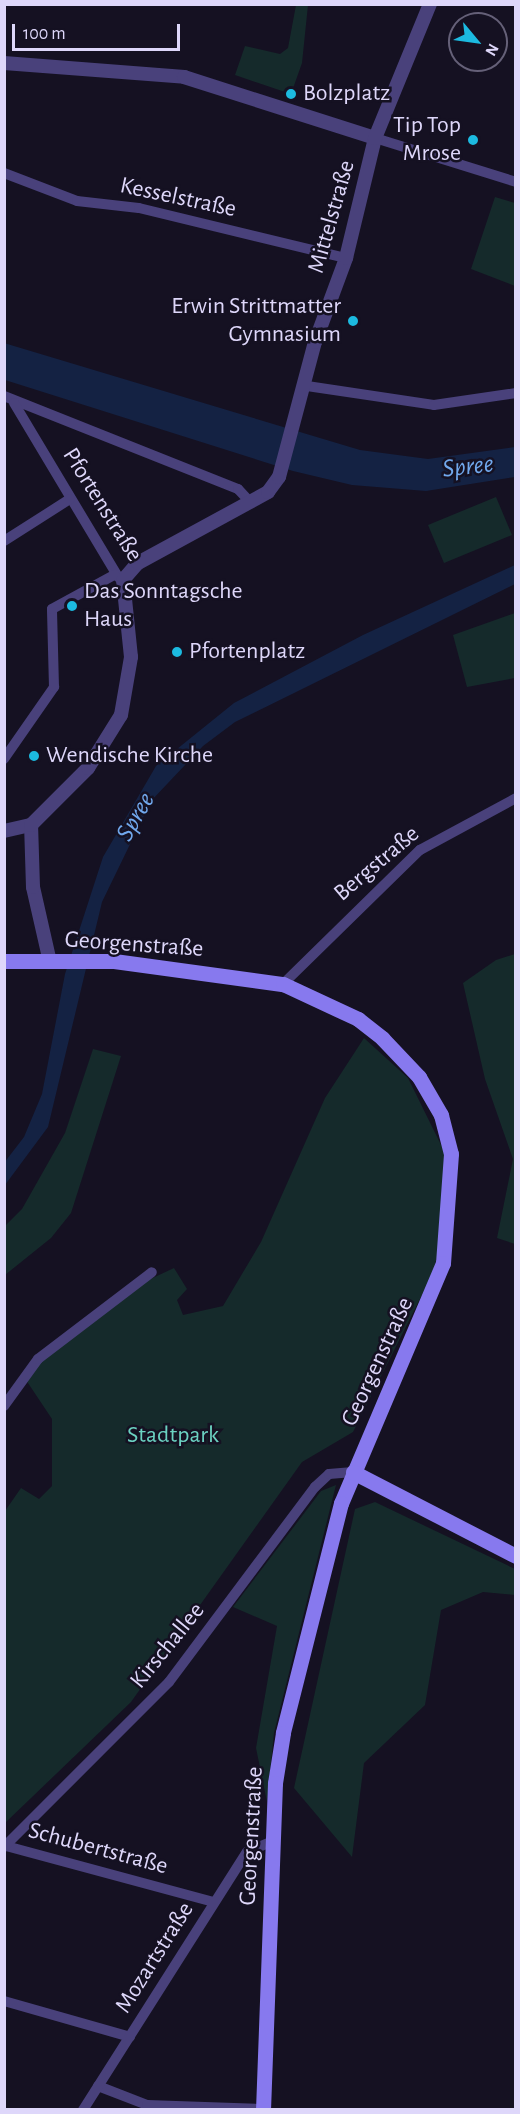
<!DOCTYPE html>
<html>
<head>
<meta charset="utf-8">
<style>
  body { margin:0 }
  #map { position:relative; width:520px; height:2114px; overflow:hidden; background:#151122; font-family:"Alegreya Sans",sans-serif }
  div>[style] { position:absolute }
  .green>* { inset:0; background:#152a2b }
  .water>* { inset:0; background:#142243 }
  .minor>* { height:10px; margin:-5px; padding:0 5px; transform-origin:5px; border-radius:5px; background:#49417b }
  .tertiary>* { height:14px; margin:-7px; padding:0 7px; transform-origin:7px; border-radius:7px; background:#49417b }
  .secondary>* { height:15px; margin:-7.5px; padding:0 7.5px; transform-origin:7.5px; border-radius:7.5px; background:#8779ee }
  .dots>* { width:16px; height:16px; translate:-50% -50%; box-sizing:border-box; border:3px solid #151122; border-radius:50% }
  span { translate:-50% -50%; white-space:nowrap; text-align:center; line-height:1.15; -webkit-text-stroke:5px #151122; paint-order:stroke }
  .poi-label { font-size:24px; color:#ded7fa }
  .left { translate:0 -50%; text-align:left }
  .right { translate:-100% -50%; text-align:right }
  .street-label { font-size:24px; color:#ded7fa }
  .park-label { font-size:24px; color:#6bd1c1 }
  .water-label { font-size:26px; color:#71a8ed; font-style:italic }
  .frame { position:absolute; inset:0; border:6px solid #ded7fa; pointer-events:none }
  .north { position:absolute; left:448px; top:12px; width:60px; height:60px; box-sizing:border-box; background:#151122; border:2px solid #656078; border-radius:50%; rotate:119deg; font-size:16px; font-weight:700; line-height:24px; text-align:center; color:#ded7fa }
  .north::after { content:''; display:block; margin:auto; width:21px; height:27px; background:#1cbae0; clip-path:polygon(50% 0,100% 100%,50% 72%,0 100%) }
  .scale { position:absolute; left:12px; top:24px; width:168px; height:27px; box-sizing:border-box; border:3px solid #ded7fa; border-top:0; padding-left:8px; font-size:18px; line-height:21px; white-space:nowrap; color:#ded7fa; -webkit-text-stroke:4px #151122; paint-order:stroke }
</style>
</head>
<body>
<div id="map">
  <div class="green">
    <i style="clip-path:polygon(296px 5px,308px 5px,302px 63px,291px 94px,235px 75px,245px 46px,280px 54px,288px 48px)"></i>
    <i style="clip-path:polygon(495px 197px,515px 203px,515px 286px,471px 269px)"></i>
    <i style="clip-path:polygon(496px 497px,512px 535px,444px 563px,428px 525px)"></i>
    <i style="clip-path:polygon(515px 613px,515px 678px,467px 687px,453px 635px)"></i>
    <i style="clip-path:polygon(515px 954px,516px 954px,515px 1244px,497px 1238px,513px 1159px,485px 1079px,463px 983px,496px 960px)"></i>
    <i style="clip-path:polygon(364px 1038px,408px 1078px,445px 1153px,441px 1243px,432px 1275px,353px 1432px,302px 1462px,131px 1702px,5px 1823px,5px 1511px,21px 1488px,39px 1499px,52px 1486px,52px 1419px,26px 1380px,39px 1360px,142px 1283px,174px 1268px,187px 1289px,177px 1300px,183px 1315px,223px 1306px,261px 1242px,325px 1098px)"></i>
    <i style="clip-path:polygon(93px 1049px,121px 1056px,71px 1213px,51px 1238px,5px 1275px,5px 1226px,22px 1209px,65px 1133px)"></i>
    <i style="clip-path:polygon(336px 1485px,274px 1733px,267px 1802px,256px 1748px,277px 1626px,233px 1607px,321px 1491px)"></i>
    <i style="clip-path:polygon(375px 1502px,515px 1569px,515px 1595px,483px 1592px,441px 1610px,425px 1705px,364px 1763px,352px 1857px,294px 1788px,355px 1509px)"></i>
  </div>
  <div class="water">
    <i style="clip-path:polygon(4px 343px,360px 450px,428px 459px,515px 447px,515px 477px,426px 491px,352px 485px,293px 471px,5px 380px)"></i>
    <i style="clip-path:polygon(515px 565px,515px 584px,235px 722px,203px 746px,151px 801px,102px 902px,48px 1127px,5px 1185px,4px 1163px,24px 1137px,42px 1094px,65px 974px,103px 857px,156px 766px,234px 703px,363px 635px)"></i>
  </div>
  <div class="minor">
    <i style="left:375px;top:138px;width:148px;rotate:17.3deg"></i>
    <i style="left:4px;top:173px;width:78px;rotate:21deg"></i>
    <i style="left:77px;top:201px;width:62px;rotate:6.4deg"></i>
    <i style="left:139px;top:208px;width:213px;rotate:13.6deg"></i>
    <i style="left:307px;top:386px;width:128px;rotate:8.5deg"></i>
    <i style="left:434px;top:405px;width:83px;rotate:-8.3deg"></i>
    <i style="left:4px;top:396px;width:252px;rotate:21.7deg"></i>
    <i style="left:238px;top:489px;width:18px;rotate:47deg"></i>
    <i style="left:14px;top:403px;width:203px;rotate:59.1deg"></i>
    <i style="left:4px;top:541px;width:78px;rotate:-32.5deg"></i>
    <i style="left:4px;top:759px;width:88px;rotate:-55.2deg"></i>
    <i style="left:54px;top:687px;width:78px;rotate:-91.5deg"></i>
    <i style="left:52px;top:609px;width:71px;rotate:-28.7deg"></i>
    <i style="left:283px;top:984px;width:192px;rotate:-44.4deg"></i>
    <i style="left:420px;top:850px;width:109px;rotate:-28.4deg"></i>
    <i style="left:4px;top:1406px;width:58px;rotate:-54.1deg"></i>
    <i style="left:38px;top:1359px;width:143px;rotate:-37.3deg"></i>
    <i style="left:6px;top:1846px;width:215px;rotate:15.1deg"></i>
    <i style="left:4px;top:1847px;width:233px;rotate:-45deg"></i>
    <i style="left:169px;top:1682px;width:244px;rotate:-53.2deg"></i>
    <i style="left:315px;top:1487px;width:19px;rotate:-43deg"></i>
    <i style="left:329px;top:1474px;width:24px;rotate:-5deg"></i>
    <i style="left:4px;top:2001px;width:131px;rotate:15.9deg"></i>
    <i style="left:98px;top:2086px;width:53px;rotate:21.2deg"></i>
    <i style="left:147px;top:2105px;width:116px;rotate:2deg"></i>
    <i style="left:83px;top:2110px;width:306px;rotate:-57.6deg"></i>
    <i style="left:247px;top:1852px;width:28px;rotate:-23deg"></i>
  </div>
  <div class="tertiary">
    <i style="left:4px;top:63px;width:181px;rotate:4.4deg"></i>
    <i style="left:184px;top:77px;width:201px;rotate:17.7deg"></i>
    <i style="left:4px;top:831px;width:28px;rotate:-13deg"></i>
    <i style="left:50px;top:962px;width:77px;rotate:-102.8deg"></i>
    <i style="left:33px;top:887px;width:62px;rotate:-91.8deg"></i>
    <i style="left:31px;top:825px;width:81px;rotate:-45deg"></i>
    <i style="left:88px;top:768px;width:62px;rotate:-58.1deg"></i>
    <i style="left:121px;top:715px;width:59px;rotate:-80.2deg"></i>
    <i style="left:131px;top:657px;width:77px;rotate:-95.9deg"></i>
    <i style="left:123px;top:580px;width:23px;rotate:-49deg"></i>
    <i style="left:138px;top:563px;width:148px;rotate:-28.6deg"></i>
    <i style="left:268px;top:492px;width:19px;rotate:-54deg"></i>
    <i style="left:279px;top:477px;width:140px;rotate:-75.1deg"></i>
    <i style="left:315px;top:342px;width:90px;rotate:-69.7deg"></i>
    <i style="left:346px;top:258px;width:123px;rotate:-76.4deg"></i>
    <i style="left:375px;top:138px;width:145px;rotate:-67.7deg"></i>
  </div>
  <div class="secondary">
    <i style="left:4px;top:961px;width:110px"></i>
    <i style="left:114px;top:961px;width:171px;rotate:7.8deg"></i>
    <i style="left:283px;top:984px;width:83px;rotate:25deg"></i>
    <i style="left:358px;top:1019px;width:31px;rotate:38deg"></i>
    <i style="left:382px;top:1038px;width:54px;rotate:46.5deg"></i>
    <i style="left:419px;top:1077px;width:44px;rotate:59.9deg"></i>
    <i style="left:441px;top:1115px;width:40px;rotate:75.6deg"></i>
    <i style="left:451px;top:1154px;width:109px;rotate:94.2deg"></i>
    <i style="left:443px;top:1263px;width:261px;rotate:113deg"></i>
    <i style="left:341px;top:1503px;width:237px;rotate:104.2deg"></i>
    <i style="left:283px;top:1733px;width:51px;rotate:99.1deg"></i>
    <i style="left:275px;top:1783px;width:327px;rotate:92.1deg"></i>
    <i style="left:353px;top:1472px;width:183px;rotate:27.3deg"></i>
  </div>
  <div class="dots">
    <i style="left:291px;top:94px;background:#1cbae0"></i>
    <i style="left:473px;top:140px;background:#1cbae0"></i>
    <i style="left:353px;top:321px;background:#1cbae0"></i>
    <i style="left:72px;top:606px;background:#1cbae0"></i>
    <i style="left:177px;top:652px;background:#1cbae0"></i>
    <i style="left:34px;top:756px;background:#1cbae0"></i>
  </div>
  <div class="poi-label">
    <span class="left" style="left:303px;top:94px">Bolzplatz</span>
    <span class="right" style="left:461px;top:140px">Tip Top<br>Mrose</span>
    <span class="right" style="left:341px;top:321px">Erwin Strittmatter<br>Gymnasium</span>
    <span class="left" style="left:84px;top:606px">Das Sonntagsche<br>Haus</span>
    <span class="left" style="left:189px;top:652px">Pfortenplatz</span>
    <span class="left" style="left:46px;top:756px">Wendische Kirche</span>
  </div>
  <div class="street-label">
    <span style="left:178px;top:198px;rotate:12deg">Kesselstraße</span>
    <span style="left:332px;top:217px;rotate:-74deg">Mittelstraße</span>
    <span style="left:102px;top:505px;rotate:58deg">Pfortenstraße</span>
    <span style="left:377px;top:864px;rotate:-40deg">Bergstraße</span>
    <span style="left:134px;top:945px;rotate:4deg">Georgenstraße</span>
    <span style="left:378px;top:1362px;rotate:-65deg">Georgenstraße</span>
    <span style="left:168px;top:1646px;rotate:-51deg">Kirschallee</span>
    <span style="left:252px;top:1836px;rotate:-87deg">Georgenstraße</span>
    <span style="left:98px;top:1849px;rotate:15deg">Schubertstraße</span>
    <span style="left:155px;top:1958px;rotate:-58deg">Mozartstraße</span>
  </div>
  <div class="park-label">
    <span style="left:173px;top:1436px">Stadtpark</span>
  </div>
  <div class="water-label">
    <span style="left:468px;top:467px;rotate:-6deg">Spree</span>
    <span style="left:136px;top:817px;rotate:-60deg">Spree</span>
  </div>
  <div class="frame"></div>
  <div class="north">N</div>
  <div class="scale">100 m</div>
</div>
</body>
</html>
